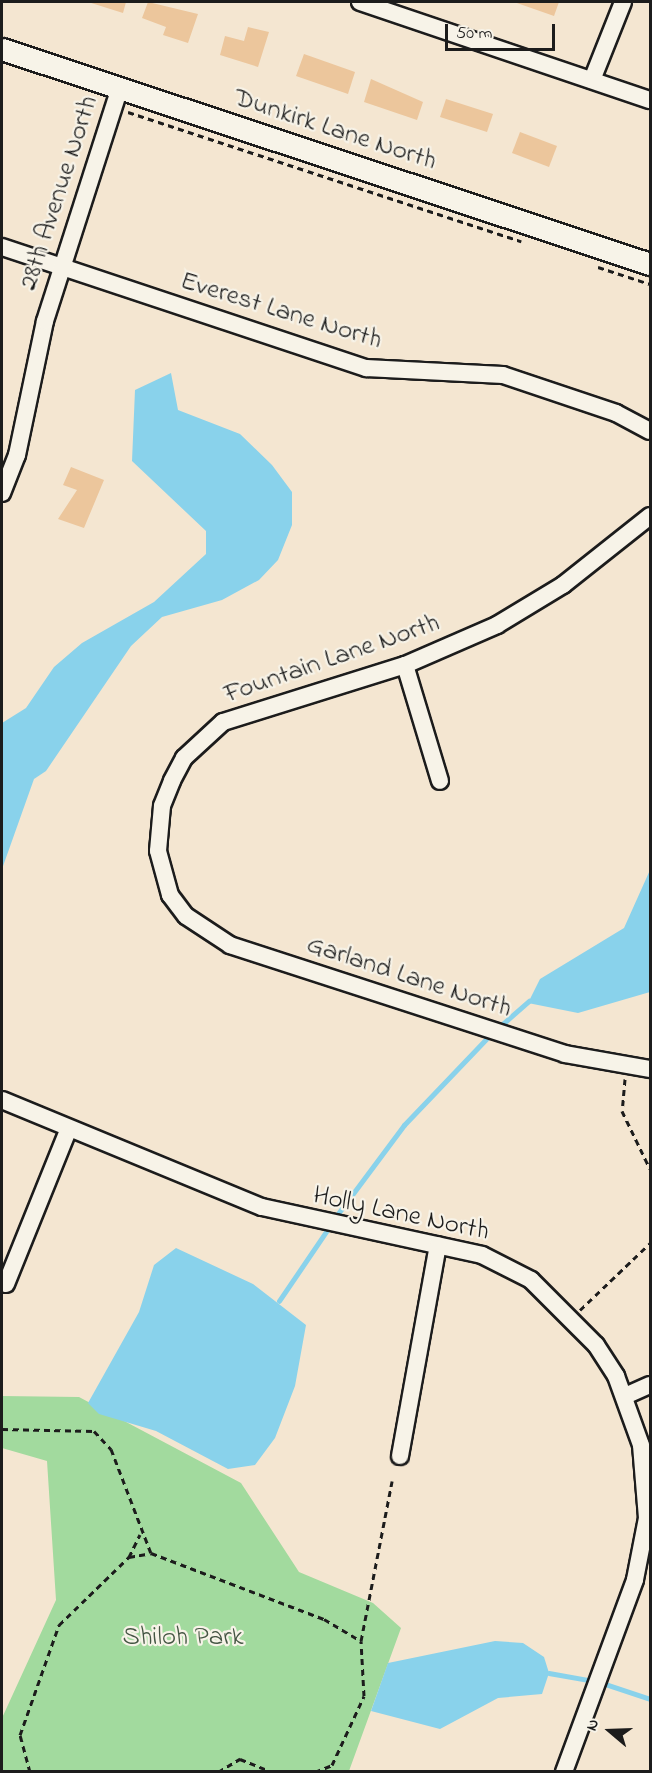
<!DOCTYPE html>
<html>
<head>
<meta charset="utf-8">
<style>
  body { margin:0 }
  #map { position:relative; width:652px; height:1773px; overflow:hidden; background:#f4e6d1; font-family:"Indie Flower",sans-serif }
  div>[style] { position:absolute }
  .green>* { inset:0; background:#a2da9e }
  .water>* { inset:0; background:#89d2eb }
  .stream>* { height:4.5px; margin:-2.25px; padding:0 2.25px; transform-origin:2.25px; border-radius:2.25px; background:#89d2eb }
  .building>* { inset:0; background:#ecc69c }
  .path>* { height:3px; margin-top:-1.5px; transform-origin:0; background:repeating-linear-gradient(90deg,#1c1c1c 0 6px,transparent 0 10.5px) }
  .roads { filter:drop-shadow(2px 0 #1c1c1c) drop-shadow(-2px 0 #1c1c1c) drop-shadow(0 2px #1c1c1c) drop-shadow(0 -2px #1c1c1c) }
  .minor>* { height:16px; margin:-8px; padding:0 8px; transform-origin:8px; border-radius:8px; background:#f7f3e8 }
  .tertiary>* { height:21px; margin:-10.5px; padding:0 10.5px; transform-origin:10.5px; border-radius:10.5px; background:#f7f3e8 }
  span { translate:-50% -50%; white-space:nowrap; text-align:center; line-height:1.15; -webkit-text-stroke:4.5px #f7f3e8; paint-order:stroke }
  .street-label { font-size:27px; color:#1c1c1c }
  .park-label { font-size:27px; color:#445543 }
  .frame { position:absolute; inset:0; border:3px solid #1c1c1c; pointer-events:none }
  .north { position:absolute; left:580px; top:1701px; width:60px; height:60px; -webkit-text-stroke:4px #f7f3e8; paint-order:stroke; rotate:289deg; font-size:16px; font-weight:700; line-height:24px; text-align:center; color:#1c1c1c }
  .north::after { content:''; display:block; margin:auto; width:21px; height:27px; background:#1c1c1c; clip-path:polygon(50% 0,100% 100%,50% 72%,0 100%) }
  .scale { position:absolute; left:445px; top:24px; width:110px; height:27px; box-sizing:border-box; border:3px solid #1c1c1c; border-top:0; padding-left:8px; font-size:18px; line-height:21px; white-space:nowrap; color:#1c1c1c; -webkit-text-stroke:4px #f7f3e8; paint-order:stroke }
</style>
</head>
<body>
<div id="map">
  <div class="green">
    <i style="clip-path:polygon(2px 1396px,79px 1397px,241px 1483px,299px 1572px,373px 1603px,401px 1628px,349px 1771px,2px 1772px,2px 1718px,56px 1600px,47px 1461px,2px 1448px)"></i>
  </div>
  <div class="water">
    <i style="clip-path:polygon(171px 373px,178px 410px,240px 434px,272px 465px,292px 492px,292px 525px,278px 560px,259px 580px,222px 600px,162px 617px,131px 646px,46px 771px,34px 779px,2px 869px,2px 723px,26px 708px,54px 667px,82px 643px,154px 602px,206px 554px,206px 531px,132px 461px,135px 390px)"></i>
    <i style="clip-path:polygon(650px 870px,650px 992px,578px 1013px,528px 1003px,540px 979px,624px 928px)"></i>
    <i style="clip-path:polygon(176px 1248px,253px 1284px,306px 1325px,295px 1386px,275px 1438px,255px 1465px,228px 1469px,156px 1431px,99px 1414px,88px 1403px,139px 1312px,154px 1265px)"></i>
    <i style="clip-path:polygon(495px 1641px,523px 1643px,544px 1657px,549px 1673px,542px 1694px,498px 1698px,440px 1729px,371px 1711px,388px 1663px)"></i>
  </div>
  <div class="stream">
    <i style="left:498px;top:1028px;width:41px;rotate:-41.1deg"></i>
    <i style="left:334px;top:1219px;width:117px;rotate:-53.3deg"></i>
    <i style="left:404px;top:1125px;width:126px;rotate:-46.3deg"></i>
    <i style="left:279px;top:1301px;width:91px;rotate:-55.8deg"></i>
    <i style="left:549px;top:1673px;width:46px;rotate:10.1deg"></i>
    <i style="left:602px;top:1683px;width:51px;rotate:18.4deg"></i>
  </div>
  <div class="building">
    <i style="clip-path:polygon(88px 2px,126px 2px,123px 13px)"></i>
    <i style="clip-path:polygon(148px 2px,198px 14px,188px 43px,163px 35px,166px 27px,142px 18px)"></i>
    <i style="clip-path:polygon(514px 2px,559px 2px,554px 16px)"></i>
    <i style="clip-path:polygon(248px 27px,269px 32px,258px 67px,220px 55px,225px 36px,244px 41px)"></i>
    <i style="clip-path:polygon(304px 54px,355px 72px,348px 94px,296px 76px)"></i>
    <i style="clip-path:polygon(371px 79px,423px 102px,417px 120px,364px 102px)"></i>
    <i style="clip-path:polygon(446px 99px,493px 114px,487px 132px,440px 117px)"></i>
    <i style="clip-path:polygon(520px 132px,557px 146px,549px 167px,512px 153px)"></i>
    <i style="clip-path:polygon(71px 467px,104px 480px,84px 528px,58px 519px,77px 490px,63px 485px)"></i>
  </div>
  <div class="path">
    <i style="left:128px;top:112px;width:414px;rotate:18.2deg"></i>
    <i style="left:598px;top:267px;width:55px;rotate:18.1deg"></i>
    <i style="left:625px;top:1079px;width:32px;rotate:95deg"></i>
    <i style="left:622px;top:1111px;width:64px;rotate:64.2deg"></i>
    <i style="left:580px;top:1310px;width:97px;rotate:-43.7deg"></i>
    <i style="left:2px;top:1429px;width:92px;rotate:1.2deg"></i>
    <i style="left:94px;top:1431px;width:25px;rotate:47deg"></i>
    <i style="left:111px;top:1449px;width:111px;rotate:69deg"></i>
    <i style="left:129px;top:1557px;width:25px;rotate:-64deg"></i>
    <i style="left:30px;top:1772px;width:38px;rotate:-105deg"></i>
    <i style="left:20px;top:1735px;width:117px;rotate:-70.5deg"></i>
    <i style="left:59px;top:1625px;width:98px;rotate:-44.2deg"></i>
    <i style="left:129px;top:1557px;width:22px;rotate:-10deg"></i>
    <i style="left:151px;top:1553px;width:185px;rotate:20.9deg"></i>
    <i style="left:324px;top:1619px;width:43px;rotate:30.7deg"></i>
    <i style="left:361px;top:1641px;width:163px;rotate:-79deg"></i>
    <i style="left:218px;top:1772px;width:26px;rotate:-31deg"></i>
    <i style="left:240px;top:1759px;width:35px;rotate:22deg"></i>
    <i style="left:315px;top:1772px;width:18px;rotate:-22deg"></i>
    <i style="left:332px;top:1765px;width:76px;rotate:-65.1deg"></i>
    <i style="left:364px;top:1696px;width:55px;rotate:-93.1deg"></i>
  </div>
  <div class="roads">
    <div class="minor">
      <i style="left:360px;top:2px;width:306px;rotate:18.7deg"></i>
      <i style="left:592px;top:80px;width:84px;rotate:-68.3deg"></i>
      <i style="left:2px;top:247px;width:384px;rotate:18.4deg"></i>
      <i style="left:366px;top:368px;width:137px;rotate:2.9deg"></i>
      <i style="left:503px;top:375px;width:119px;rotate:18.6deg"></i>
      <i style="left:616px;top:413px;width:38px;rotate:28deg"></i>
      <i style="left:2px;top:493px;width:41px;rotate:-68.5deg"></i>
      <i style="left:17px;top:455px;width:137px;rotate:-78.2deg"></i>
      <i style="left:45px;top:321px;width:245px;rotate:-72.2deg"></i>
      <i style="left:650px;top:516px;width:111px;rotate:141.6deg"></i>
      <i style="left:563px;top:585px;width:77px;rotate:148.8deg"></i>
      <i style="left:497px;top:625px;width:100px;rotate:156.5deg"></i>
      <i style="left:405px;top:665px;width:191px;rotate:162.6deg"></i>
      <i style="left:223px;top:722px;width:53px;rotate:137.3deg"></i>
      <i style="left:184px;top:758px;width:26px;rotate:118deg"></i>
      <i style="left:172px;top:781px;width:27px;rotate:112deg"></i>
      <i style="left:162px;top:806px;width:45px;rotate:95.1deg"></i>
      <i style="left:158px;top:851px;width:46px;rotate:74.7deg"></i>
      <i style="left:170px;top:895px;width:26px;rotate:53deg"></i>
      <i style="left:186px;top:916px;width:53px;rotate:33.4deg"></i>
      <i style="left:230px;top:945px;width:352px;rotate:18deg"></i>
      <i style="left:565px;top:1054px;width:86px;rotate:10deg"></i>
      <i style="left:405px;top:665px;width:121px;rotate:73.2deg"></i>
      <i style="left:2px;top:1100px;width:281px;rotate:22.4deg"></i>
      <i style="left:262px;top:1207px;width:225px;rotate:12.3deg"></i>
      <i style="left:482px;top:1255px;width:55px;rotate:27deg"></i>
      <i style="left:531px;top:1280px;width:92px;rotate:45deg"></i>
      <i style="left:596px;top:1345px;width:37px;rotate:57deg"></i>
      <i style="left:616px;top:1376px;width:73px;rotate:70.1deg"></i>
      <i style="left:641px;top:1445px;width:73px;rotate:85.3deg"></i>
      <i style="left:647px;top:1518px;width:63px;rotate:101deg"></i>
      <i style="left:635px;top:1580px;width:205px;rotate:110.3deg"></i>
      <i style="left:6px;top:1284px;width:168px;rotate:-68deg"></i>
      <i style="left:625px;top:1396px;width:27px;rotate:-24deg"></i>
      <i style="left:400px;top:1456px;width:214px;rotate:-79.8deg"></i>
    </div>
    <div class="tertiary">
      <i style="left:2px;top:49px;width:683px;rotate:18.36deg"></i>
    </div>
  </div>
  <div class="street-label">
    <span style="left:335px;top:130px;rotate:18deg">Dunkirk Lane North</span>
    <span style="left:59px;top:193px;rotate:-72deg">28th Avenue North</span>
    <span style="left:281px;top:311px;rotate:17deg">Everest Lane North</span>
    <span style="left:332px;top:659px;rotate:-19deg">Fountain Lane North</span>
    <span style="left:409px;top:977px;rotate:18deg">Garland Lane North</span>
    <span style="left:401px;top:1214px;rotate:12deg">Holly Lane North</span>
  </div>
  <div class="park-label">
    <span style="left:183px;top:1638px">Shiloh Park</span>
  </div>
  <div class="frame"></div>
  <div class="north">N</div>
  <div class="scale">50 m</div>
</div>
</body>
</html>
